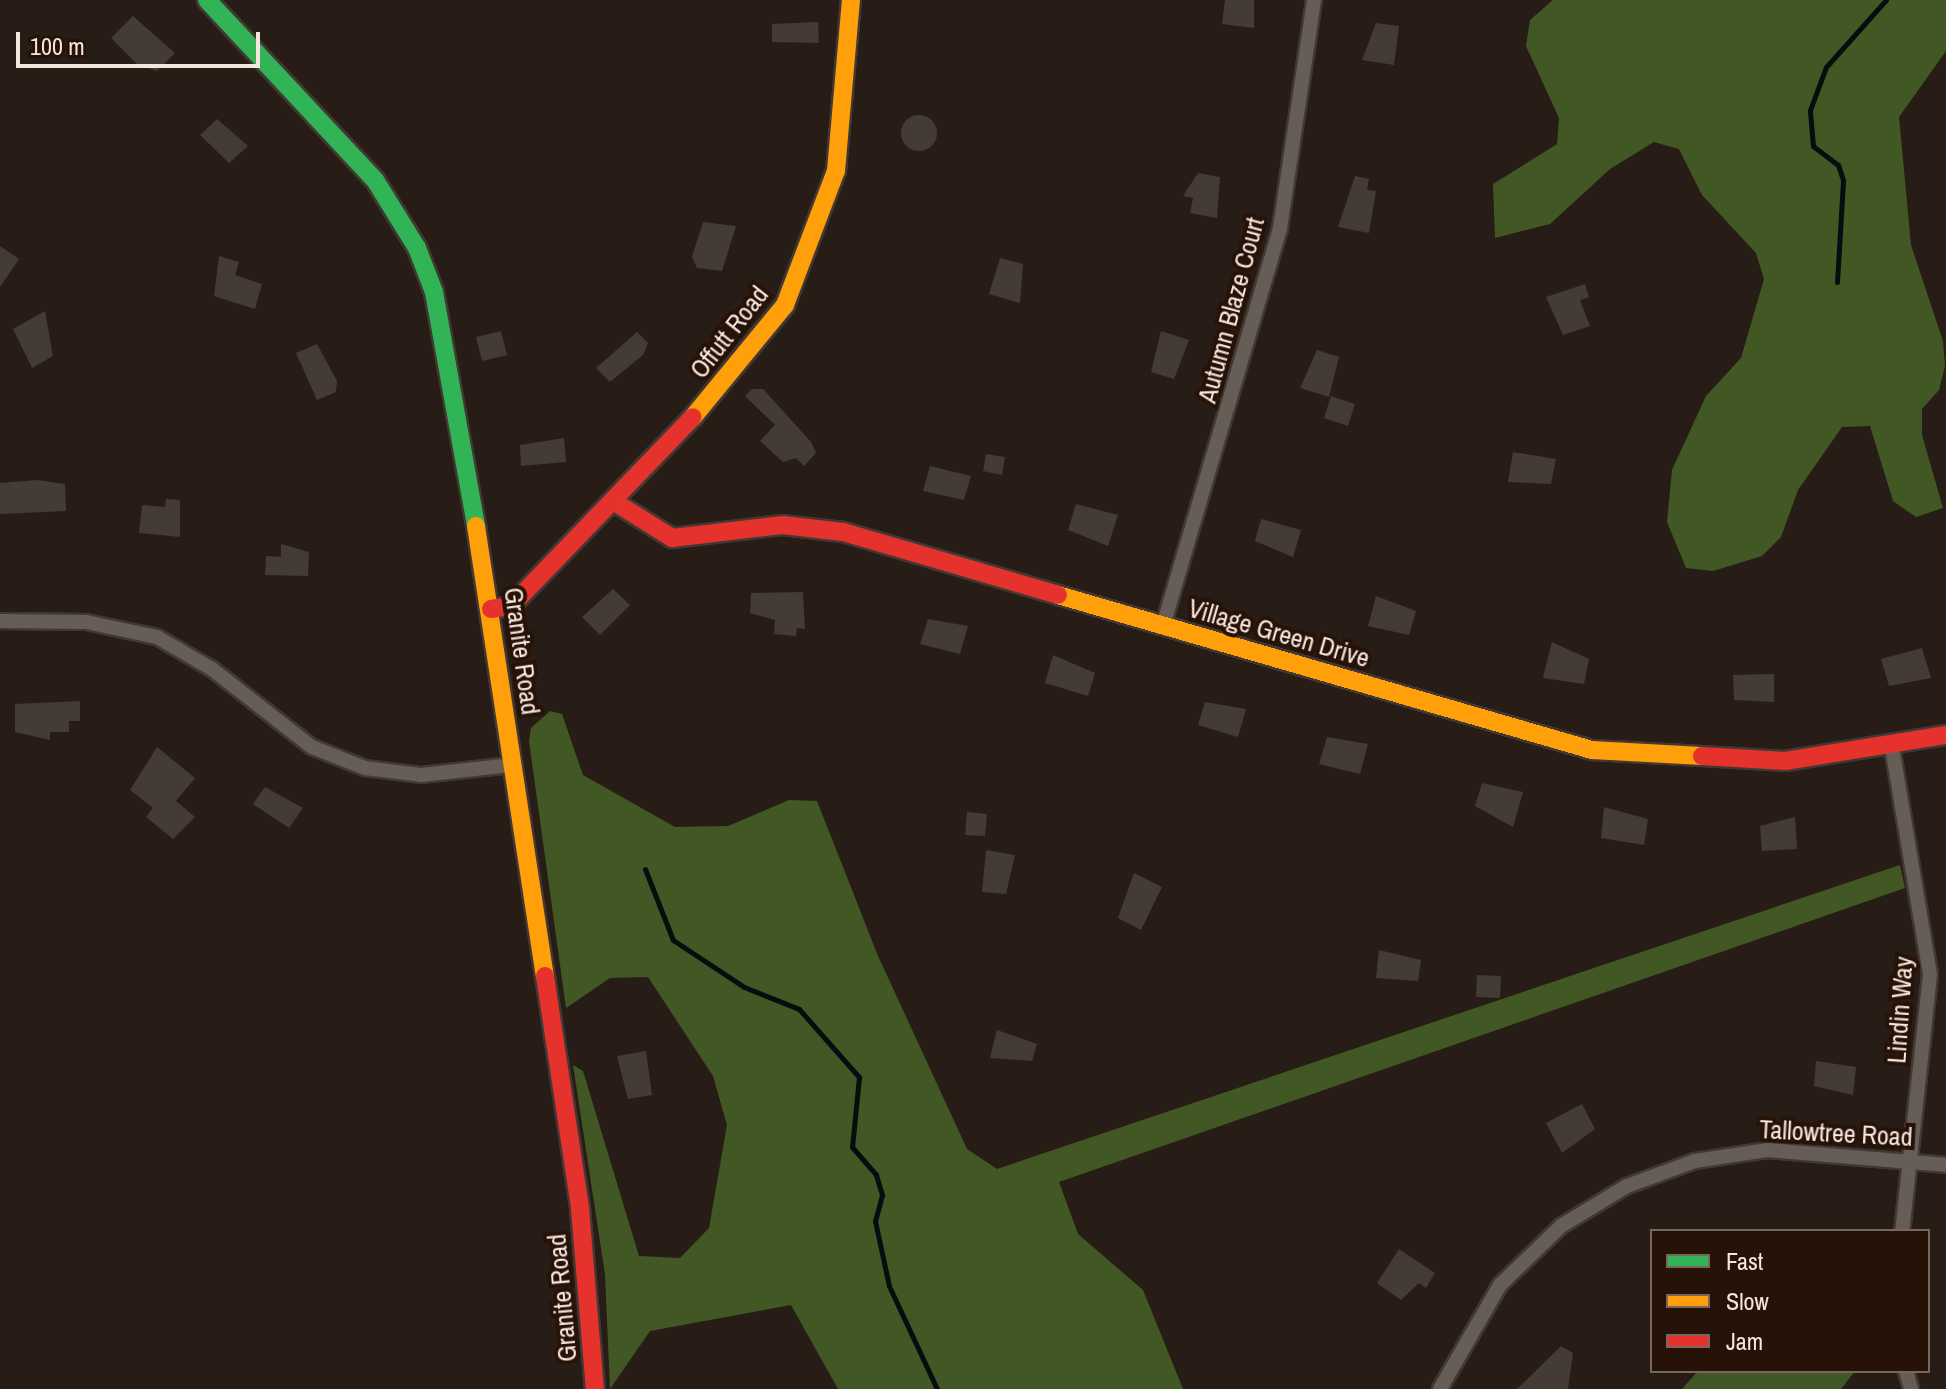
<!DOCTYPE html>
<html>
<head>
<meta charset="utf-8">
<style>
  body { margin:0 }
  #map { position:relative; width:1946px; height:1389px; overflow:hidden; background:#281d16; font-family:"Archivo Narrow",sans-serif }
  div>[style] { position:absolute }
  .forest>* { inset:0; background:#425824 }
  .stream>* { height:5px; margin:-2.5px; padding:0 2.5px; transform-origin:2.5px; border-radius:2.5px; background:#050d0f }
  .building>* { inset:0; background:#443a36 }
  .round { border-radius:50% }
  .roads { filter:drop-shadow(2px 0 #423833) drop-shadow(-2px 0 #423833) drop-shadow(0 2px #423833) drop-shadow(0 -2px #423833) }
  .street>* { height:14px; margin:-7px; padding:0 7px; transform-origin:7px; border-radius:7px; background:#665d57 }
  .fast>* { height:18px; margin:-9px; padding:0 9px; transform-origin:9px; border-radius:9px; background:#30b455 }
  .slow>* { height:18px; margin:-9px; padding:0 9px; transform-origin:9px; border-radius:9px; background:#ff9f0a }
  .jam>* { height:18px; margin:-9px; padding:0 9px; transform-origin:9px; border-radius:9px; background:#e5322d }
  span { translate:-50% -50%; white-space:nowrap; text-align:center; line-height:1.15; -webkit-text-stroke:8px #261206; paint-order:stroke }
  .street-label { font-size:26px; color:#f6e6de }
  .legend { position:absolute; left:1650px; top:1229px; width:280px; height:144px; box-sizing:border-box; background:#261206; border:2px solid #79675c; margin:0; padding:10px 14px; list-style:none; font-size:24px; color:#f6e6de }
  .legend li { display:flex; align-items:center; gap:16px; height:40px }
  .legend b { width:40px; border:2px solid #79675c }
  .scale { position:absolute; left:16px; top:32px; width:244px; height:36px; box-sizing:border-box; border:4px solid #f6e6de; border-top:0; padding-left:10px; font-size:24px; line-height:28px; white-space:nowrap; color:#f6e6de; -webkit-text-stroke:6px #261206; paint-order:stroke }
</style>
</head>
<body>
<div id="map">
  <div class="forest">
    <i style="clip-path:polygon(1553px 0,1946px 0,1946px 51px,1899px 117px,1911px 245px,1943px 341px,1945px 366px,1939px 390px,1922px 409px,1922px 435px,1943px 508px,1916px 517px,1893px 501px,1870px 426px,1842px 427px,1798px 490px,1781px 537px,1762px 556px,1713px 571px,1686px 568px,1667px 522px,1672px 470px,1706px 396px,1741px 358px,1764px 279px,1756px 253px,1702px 195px,1679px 149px,1654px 142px,1610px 169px,1550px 224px,1495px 238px,1493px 184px,1557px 144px,1559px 118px,1526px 46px,1530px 20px)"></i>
    <i style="clip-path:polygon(550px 711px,562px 714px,583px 775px,675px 827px,728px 826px,789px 800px,817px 801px,878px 956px,967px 1149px,997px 1169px,1900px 865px,1905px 888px,1059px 1182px,1078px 1234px,1143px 1290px,1183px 1389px,838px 1389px,791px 1305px,650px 1331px,610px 1389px,605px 1274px,573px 1065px,583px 1071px,639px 1256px,680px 1258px,709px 1228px,727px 1125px,713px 1076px,648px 977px,610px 978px,566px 1008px,529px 741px,531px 728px)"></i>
    <i style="clip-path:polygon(1698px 1371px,1855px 1371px,1841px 1389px,1682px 1389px)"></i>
  </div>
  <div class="stream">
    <i style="left:1837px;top:282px;width:102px;rotate:-86.6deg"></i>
    <i style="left:1843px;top:180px;width:16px;rotate:-108deg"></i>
    <i style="left:1838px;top:165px;width:31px;rotate:-143deg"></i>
    <i style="left:1813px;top:146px;width:36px;rotate:-95deg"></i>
    <i style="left:1810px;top:110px;width:46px;rotate:-69.6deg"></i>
    <i style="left:1826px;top:67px;width:90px;rotate:-48.2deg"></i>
    <i style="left:645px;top:869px;width:76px;rotate:68.5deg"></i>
    <i style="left:673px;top:940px;width:85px;rotate:33.5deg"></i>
    <i style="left:744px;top:987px;width:59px;rotate:21.8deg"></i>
    <i style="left:799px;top:1009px;width:91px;rotate:48.6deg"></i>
    <i style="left:859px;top:1077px;width:70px;rotate:95.7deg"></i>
    <i style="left:852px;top:1147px;width:37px;rotate:49deg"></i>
    <i style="left:876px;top:1175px;width:21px;rotate:73deg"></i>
    <i style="left:882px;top:1195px;width:27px;rotate:105deg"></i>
    <i style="left:875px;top:1221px;width:66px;rotate:77.8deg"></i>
    <i style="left:889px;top:1286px;width:114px;rotate:65deg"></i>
  </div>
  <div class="building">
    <i style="clip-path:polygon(1225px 0,1254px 0,1254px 28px,1222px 24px)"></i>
    <i style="clip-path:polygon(133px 16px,175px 53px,157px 71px,138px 65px,111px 38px)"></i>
    <i style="clip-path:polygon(818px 22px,819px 43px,772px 42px,772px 24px)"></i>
    <i style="clip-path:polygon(1376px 23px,1399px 26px,1394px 65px,1362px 60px)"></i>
    <i class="round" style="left:901px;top:115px;width:36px;height:36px"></i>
    <i style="clip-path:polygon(217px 119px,248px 146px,229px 163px,200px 135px)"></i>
    <i style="clip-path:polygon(1198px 173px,1220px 177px,1217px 218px,1190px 213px,1193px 198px,1183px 196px)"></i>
    <i style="clip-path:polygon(1355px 176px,1369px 179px,1367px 190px,1376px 191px,1369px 233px,1338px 227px)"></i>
    <i style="clip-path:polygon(703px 222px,736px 226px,722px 271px,697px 268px,692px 257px)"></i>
    <i style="clip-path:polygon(0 246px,19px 259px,0 287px)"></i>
    <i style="clip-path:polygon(219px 256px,239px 262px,235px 275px,262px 284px,255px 309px,214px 296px)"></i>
    <i style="clip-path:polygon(1000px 258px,1023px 264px,1020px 303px,989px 294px)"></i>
    <i style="clip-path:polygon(1585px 284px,1589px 297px,1580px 300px,1590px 326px,1563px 335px,1546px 297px)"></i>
    <i style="clip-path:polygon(45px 311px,53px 356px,32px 368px,13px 329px)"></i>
    <i style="clip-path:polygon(501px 331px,507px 355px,482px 361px,476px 337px)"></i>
    <i style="clip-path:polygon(1161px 331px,1189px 340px,1174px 379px,1151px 372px)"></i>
    <i style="clip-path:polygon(637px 332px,648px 343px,643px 355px,610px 382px,596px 368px)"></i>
    <i style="clip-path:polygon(317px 344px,337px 381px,336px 392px,317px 400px,296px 353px)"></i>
    <i style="clip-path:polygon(1317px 350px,1339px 357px,1329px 397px,1300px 388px)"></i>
    <i style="clip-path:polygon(752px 389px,763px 389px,811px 442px,816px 453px,804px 466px,796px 458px,783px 462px,760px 441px,775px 425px,745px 396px)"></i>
    <i style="clip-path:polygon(1331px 396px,1355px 404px,1348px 426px,1324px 418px)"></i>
    <i style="clip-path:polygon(564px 438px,566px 462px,521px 466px,520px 445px)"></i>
    <i style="clip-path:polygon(1513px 452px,1556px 459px,1551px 484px,1508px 482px)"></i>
    <i style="clip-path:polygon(986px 454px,1005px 457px,1002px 475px,983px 471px)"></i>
    <i style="clip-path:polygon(930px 466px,971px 476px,964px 500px,923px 491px)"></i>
    <i style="clip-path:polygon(37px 480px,65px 484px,66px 511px,0 514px,0 483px)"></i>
    <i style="clip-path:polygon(166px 499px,180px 500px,180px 537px,139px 533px,142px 505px,165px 507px)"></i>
    <i style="clip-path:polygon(1076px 504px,1118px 515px,1108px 546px,1068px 530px)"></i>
    <i style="clip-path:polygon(1261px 519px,1301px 530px,1293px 557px,1255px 541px)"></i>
    <i style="clip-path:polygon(281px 544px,309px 552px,308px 576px,265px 575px,266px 556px,281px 557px)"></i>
    <i style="clip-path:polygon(613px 589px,630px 605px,600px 635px,582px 617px)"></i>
    <i style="clip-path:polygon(803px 592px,805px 629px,797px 628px,796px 636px,774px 634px,775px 620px,750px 613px,751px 593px)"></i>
    <i style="clip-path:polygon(1376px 596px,1416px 611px,1409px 635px,1368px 626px)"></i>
    <i style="clip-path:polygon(928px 619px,968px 626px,960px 654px,920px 644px)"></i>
    <i style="clip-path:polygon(1552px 642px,1589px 659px,1584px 684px,1543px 678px)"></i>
    <i style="clip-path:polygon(1922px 648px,1931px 678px,1889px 686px,1881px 659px)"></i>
    <i style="clip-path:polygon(1053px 655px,1095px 673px,1088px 696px,1045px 683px)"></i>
    <i style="clip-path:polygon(1774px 674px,1774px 702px,1734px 700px,1733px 675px)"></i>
    <i style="clip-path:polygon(80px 701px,80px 721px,69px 721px,69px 732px,50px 732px,50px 740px,15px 732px,15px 704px)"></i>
    <i style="clip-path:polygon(1205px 702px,1246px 709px,1238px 737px,1198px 725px)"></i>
    <i style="clip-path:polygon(1327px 737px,1368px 744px,1360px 774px,1319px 764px)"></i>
    <i style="clip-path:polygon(157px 747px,195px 778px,176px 801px,195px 817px,173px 839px,146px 817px,153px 808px,130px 790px)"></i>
    <i style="clip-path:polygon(1482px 783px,1523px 792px,1513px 827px,1475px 806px)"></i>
    <i style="clip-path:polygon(265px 787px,303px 808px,289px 828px,253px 804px)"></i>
    <i style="clip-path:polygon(1604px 807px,1648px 819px,1644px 845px,1601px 838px)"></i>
    <i style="clip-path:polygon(967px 812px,987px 814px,985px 836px,965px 835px)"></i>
    <i style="clip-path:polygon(1795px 817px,1797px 849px,1762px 851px,1760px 826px)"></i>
    <i style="clip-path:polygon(986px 850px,1015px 855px,1006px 894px,982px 892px)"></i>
    <i style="clip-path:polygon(1134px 873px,1162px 887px,1141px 930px,1118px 918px)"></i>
    <i style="clip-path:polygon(1379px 950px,1421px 960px,1418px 981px,1376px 978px)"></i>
    <i style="clip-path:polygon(1477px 975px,1501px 976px,1500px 998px,1476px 997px)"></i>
    <i style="clip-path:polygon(997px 1030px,1037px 1044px,1032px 1061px,990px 1058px)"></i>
    <i style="clip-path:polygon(646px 1051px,652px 1095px,628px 1099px,617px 1056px)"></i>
    <i style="clip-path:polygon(1816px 1061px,1856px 1067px,1853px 1095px,1814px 1086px)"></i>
    <i style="clip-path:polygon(1582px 1104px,1595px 1129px,1562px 1153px,1546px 1123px)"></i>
    <i style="clip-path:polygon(1399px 1249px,1435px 1273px,1426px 1288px,1419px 1283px,1401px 1300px,1377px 1283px)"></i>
    <i style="clip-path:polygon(1561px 1346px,1573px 1353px,1568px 1389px,1517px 1389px)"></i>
  </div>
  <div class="roads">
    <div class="street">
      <i style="left:0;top:621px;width:86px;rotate:0.7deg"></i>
      <i style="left:86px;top:622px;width:73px;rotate:11.9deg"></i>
      <i style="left:157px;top:637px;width:64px;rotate:30.2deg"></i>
      <i style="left:212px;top:669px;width:127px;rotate:38deg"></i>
      <i style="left:312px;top:747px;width:57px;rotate:21.6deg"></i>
      <i style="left:365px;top:768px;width:56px;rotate:7.1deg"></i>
      <i style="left:421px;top:775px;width:91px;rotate:-6.3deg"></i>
      <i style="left:1163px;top:626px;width:415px;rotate:-73.6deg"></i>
      <i style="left:1280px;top:228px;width:231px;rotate:-81.5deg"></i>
      <i style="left:1892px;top:747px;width:231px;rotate:80.5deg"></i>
      <i style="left:1930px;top:975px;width:258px;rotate:96.2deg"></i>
      <i style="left:1906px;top:1371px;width:19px;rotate:74deg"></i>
      <i style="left:1440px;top:1389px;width:120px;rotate:-60deg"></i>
      <i style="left:1500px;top:1285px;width:85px;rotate:-44deg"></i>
      <i style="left:1561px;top:1226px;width:77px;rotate:-31.2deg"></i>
      <i style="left:1627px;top:1186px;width:72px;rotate:-20.2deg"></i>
      <i style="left:1695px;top:1161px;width:74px;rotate:-8.6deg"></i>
      <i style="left:1768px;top:1150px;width:179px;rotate:4.8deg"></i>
    </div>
    <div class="fast">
      <i style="left:207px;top:0;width:246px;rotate:47deg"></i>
      <i style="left:375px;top:180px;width:80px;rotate:58.3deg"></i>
      <i style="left:417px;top:248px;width:47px;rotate:68.9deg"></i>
      <i style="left:434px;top:292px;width:238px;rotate:79.8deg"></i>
    </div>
    <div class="slow">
      <i style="left:693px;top:417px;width:145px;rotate:-50.6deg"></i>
      <i style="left:785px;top:305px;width:143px;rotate:-69.2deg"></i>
      <i style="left:836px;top:171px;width:172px;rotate:-85deg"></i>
      <i style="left:476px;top:526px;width:455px;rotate:81.3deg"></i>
      <i style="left:1058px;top:595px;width:556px;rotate:16.19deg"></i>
      <i style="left:1592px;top:750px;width:110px;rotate:3.1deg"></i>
    </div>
    <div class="jam">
      <i style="left:613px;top:501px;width:70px;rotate:32.1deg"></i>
      <i style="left:672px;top:538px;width:112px;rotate:-6.7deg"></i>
      <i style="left:783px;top:525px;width:60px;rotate:6.7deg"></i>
      <i style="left:843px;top:532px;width:224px;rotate:16.3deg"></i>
      <i style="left:491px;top:609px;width:20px;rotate:-9deg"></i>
      <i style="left:511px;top:606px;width:262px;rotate:-46.1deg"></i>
      <i style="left:1702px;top:756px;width:83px;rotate:3.4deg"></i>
      <i style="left:1785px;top:761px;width:163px;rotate:-9.2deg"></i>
      <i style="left:545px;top:976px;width:235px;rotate:81.4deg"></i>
      <i style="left:580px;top:1208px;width:182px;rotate:85.3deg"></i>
    </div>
  </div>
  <div class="street-label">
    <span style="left:1231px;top:310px;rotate:-75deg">Autumn Blaze Court</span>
    <span style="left:729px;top:332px;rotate:-52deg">Offutt Road</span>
    <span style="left:1279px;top:633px;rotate:16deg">Village Green Drive</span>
    <span style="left:522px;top:651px;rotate:82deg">Granite Road</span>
    <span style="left:1900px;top:1010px;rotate:-86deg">Lindin Way</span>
    <span style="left:1836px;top:1133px;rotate:3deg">Tallowtree Road</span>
    <span style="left:562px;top:1298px;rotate:-95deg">Granite Road</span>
  </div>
  <ul class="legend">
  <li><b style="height:10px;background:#30b455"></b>Fast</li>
  <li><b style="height:10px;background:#ff9f0a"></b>Slow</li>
  <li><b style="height:10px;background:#e5322d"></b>Jam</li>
  </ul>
  <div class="scale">100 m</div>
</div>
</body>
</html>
